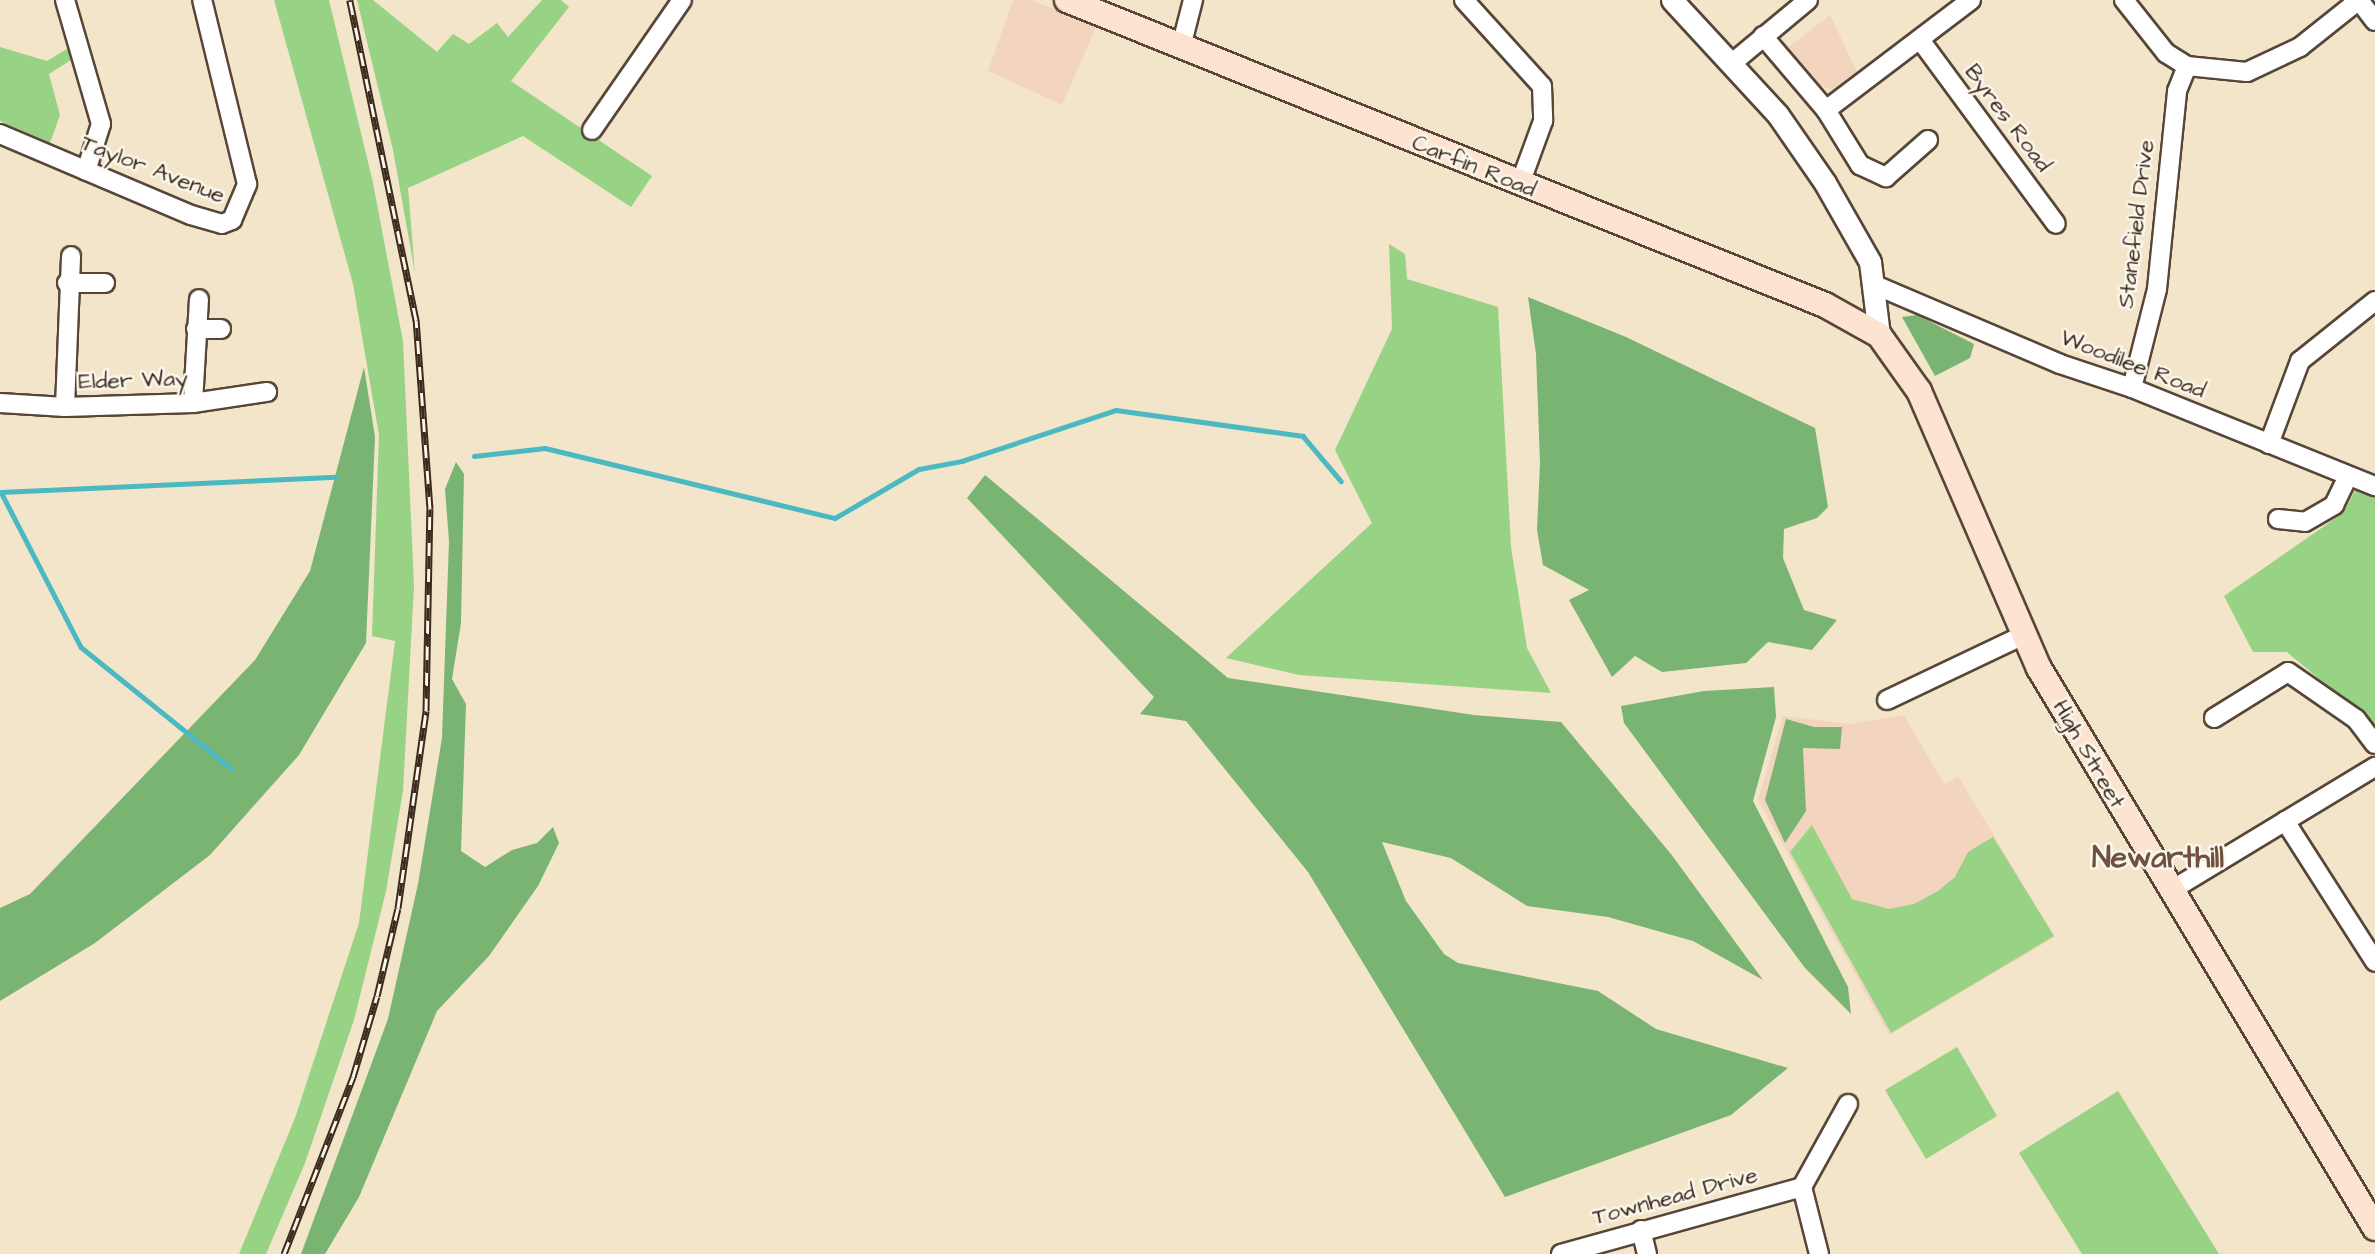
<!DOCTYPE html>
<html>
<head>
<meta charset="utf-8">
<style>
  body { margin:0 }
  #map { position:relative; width:2375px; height:1254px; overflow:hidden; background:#f3e5c9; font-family:"Architects Daughter",sans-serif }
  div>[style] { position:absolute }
  .built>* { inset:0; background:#f3d4bf }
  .green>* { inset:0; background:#98d285 }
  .forest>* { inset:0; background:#7ab472 }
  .stream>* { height:4.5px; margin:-2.25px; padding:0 2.25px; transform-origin:2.25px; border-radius:2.25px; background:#4bb9c2 }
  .roads { filter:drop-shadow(2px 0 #574638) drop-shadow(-2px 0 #574638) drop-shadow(0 2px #574638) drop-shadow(0 -2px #574638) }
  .minor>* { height:18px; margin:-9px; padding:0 9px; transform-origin:9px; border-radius:9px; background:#fff }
  .tertiary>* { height:21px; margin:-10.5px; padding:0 10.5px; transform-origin:10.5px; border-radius:10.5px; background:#fff }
  .secondary>* { height:24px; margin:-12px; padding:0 12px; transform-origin:12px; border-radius:12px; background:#fde4d0 }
  .rail>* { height:7px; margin-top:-3.5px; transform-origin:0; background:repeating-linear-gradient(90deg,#fbf7ec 0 13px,#3b2a1e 0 26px); box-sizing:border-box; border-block:2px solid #3b2a1e }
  span { translate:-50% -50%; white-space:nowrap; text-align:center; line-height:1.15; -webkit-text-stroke:5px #fbf7ec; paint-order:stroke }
  .street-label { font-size:23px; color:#3b2a1e }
  .district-label { font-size:30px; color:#705040; font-weight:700 }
</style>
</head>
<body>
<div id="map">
  <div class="built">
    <i style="clip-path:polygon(1013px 0,1030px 0,1097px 25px,1062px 105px,988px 71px)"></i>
    <i style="clip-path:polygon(1830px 15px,1858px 74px,1838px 91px,1814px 84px,1787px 48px)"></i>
    <i style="clip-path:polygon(1904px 715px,1944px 784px,1958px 776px,2055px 937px,1889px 1035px,1758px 800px,1783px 716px,1850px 724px)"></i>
  </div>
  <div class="green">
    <i style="clip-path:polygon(274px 0,329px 0,373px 183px,403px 341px,414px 586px,403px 791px,386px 891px,354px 1020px,305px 1163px,266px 1254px,239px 1254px,295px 1118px,359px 923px,395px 641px,372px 636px,379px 435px,353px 284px)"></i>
    <i style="clip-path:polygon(357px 0,373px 0,437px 52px,453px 34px,469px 44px,497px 23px,508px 37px,542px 0,561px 0,569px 7px,511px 81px,652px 176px,631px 207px,523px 136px,408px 188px,415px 273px,393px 150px)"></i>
    <i style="clip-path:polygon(0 47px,47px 61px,70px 47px,74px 58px,49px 74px,60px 115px,50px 143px,0 121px)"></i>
    <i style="clip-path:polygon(1389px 244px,1405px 254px,1407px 279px,1498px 307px,1511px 547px,1527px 648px,1551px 693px,1299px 675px,1226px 658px,1372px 523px,1335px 450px,1392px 329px)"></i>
    <i style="clip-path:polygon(2358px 485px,2375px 491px,2375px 726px,2287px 652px,2253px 652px,2224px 596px,2343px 513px)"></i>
    <i style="clip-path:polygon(1812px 825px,1852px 899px,1889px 909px,1914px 904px,1938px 891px,1955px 877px,1968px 852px,1993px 837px,2054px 936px,1891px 1033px,1790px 852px)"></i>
    <i style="clip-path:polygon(1957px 1047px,1997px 1116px,1926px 1159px,1885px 1090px)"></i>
    <i style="clip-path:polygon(2118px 1091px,2219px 1254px,2082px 1254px,2019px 1153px)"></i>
  </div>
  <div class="forest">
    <i style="clip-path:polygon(1528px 297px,1626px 337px,1815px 428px,1828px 507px,1817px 518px,1784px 529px,1783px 558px,1804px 610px,1837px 620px,1812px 650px,1768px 642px,1746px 663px,1662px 672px,1635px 656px,1612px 677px,1569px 600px,1589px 590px,1543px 565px,1537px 530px,1540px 463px,1536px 354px)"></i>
    <i style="clip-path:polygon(1917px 315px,1974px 344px,1970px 358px,1935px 376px,1902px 317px)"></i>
    <i style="clip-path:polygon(364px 367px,375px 437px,366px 643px,299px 755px,210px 855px,95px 943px,0 1001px,0 908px,30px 894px,255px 660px,310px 571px)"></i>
    <i style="clip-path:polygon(456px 462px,464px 474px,461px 623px,452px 679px,466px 704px,461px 851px,485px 867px,512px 850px,537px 843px,553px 827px,559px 843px,538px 886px,489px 956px,437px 1011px,359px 1197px,325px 1254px,301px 1254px,388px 1019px,418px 884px,442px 738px,449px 541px,445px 489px)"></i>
    <i style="clip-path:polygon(985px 475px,1228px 678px,1474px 715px,1561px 722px,1671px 854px,1763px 980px,1693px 941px,1608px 917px,1527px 906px,1451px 858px,1382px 842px,1406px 901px,1444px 954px,1458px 963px,1598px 991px,1656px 1029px,1788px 1068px,1731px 1115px,1505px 1197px,1308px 872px,1186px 721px,1140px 714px,1154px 697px,967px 498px)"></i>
    <i style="clip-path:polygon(1774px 687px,1776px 717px,1753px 801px,1848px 987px,1851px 1014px,1805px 968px,1624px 723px,1621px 706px,1704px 691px)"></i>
    <i style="clip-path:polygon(1786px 719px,1814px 727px,1842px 727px,1840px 749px,1803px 748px,1806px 811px,1785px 843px,1765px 800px)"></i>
  </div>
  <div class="stream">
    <i style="left:474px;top:456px;width:71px;rotate:-6.4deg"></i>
    <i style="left:545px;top:448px;width:298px;rotate:13.6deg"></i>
    <i style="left:835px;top:518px;width:97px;rotate:-30.3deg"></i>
    <i style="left:919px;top:469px;width:44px;rotate:-10.5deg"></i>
    <i style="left:962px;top:461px;width:162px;rotate:-18.3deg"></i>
    <i style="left:1116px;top:410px;width:189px;rotate:7.9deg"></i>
    <i style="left:1303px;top:436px;width:59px;rotate:49.8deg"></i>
    <i style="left:1px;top:492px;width:174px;rotate:62.7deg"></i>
    <i style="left:81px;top:647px;width:193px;rotate:38.9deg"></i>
    <i style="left:1px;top:492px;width:335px;rotate:-2.6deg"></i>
  </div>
  <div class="roads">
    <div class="minor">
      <i style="left:65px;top:0;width:129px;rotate:73.8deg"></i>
      <i style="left:101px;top:124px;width:49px;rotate:107.7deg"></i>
      <i style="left:1464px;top:0;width:116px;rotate:47.8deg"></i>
      <i style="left:1542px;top:86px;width:35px;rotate:88deg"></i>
      <i style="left:1543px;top:121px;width:67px;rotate:110.1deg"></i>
      <i style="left:2124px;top:0;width:68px;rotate:51.6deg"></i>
      <i style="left:2166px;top:53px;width:25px;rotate:32deg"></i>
      <i style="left:2187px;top:66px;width:60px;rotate:5.7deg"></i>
      <i style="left:2247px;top:72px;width:59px;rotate:-25.3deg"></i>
      <i style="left:2300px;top:47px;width:75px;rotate:-38.5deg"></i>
      <i style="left:2359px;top:0;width:26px;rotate:53deg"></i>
      <i style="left:1763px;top:36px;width:97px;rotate:49.6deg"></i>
      <i style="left:1826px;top:110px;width:182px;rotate:-37.2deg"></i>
      <i style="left:1921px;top:41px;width:227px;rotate:53.6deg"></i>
      <i style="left:1181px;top:47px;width:49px;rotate:-75.7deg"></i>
      <i style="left:1731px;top:64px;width:100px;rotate:-39.7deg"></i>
      <i style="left:1826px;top:110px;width:65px;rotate:58.3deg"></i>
      <i style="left:1860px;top:165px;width:29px;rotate:25deg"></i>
      <i style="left:1886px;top:177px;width:56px;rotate:-41.4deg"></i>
      <i style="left:592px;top:130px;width:158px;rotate:-55.3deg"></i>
      <i style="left:0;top:134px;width:207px;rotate:23deg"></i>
      <i style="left:191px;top:215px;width:32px;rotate:16deg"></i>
      <i style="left:222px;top:224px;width:11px;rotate:-22deg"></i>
      <i style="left:232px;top:220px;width:39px;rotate:-67deg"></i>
      <i style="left:247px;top:184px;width:189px;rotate:-103.7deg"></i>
      <i style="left:67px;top:283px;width:38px"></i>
      <i style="left:1875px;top:285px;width:201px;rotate:23.1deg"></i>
      <i style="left:2060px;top:364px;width:76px;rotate:18.4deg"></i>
      <i style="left:2132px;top:388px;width:262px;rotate:22deg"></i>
      <i style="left:196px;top:329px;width:25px"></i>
      <i style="left:2132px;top:388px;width:102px;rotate:-75.8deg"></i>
      <i style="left:2157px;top:289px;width:199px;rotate:-84.2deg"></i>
      <i style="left:2177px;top:91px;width:27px;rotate:-68deg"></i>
      <i style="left:0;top:403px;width:65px;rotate:3.5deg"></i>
      <i style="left:65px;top:407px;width:128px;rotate:-1.8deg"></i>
      <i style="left:193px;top:403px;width:75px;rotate:-8.5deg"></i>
      <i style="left:193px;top:403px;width:104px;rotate:-86.7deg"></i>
      <i style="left:65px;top:407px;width:151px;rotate:-87.7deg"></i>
      <i style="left:2269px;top:444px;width:89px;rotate:-69.5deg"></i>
      <i style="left:2300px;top:361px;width:96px;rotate:-38.7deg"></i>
      <i style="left:2278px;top:519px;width:27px;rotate:6deg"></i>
      <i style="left:2305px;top:522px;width:34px;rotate:-30deg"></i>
      <i style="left:2334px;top:505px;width:32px;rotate:-64deg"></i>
      <i style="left:1887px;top:700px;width:149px;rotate:-25.4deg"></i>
      <i style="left:2214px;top:718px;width:87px;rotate:-31.9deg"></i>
      <i style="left:2288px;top:672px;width:83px;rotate:34.7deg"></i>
      <i style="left:2356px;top:719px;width:31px;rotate:53deg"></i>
      <i style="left:2285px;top:821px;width:167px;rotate:57.4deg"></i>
      <i style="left:2170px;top:891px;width:240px;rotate:-31.2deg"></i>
      <i style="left:1641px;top:1230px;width:25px;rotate:76deg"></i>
      <i style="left:1561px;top:1254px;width:250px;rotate:-15.5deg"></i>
      <i style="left:1819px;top:1254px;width:69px;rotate:-104.2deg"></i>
      <i style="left:1802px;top:1187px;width:95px;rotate:-61deg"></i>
    </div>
    <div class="tertiary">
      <i style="left:1672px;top:0;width:156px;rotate:47.3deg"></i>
      <i style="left:1778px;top:115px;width:83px;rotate:55.3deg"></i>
      <i style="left:1825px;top:183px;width:91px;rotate:60.3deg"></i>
      <i style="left:1870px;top:262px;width:74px;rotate:83deg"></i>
    </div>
    <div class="secondary">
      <i style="left:1067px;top:0;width:817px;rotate:21.92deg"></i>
      <i style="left:1825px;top:305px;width:62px;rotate:29.1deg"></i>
      <i style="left:1879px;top:335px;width:69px;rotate:54.5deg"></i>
      <i style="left:1919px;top:391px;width:302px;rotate:66.6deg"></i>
      <i style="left:2039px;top:668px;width:653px;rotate:59.04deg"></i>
    </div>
  </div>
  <div class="rail">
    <i style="left:284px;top:1254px;width:190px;rotate:-68.7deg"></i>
    <i style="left:353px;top:1077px;width:84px;rotate:-73.5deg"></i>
    <i style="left:377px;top:996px;width:90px;rotate:-76.6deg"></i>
    <i style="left:398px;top:908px;width:199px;rotate:-81.9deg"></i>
    <i style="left:426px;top:711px;width:202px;rotate:-88.9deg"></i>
    <i style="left:430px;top:509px;width:190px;rotate:-94.2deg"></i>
    <i style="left:416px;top:320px;width:327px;rotate:-101.7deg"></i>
  </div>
  <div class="street-label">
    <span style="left:2008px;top:118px;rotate:53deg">Byres Road</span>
    <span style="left:1474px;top:166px;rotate:22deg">Carfin Road</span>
    <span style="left:153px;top:169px;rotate:21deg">Taylor Avenue</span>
    <span style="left:2136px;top:224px;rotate:-83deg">Stanefield Drive</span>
    <span style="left:2133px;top:364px;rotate:21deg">Woodilee Road</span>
    <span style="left:133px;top:380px;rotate:-2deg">Elder Way</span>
    <span style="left:2089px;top:754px;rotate:60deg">High Street</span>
    <span style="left:1675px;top:1196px;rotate:-15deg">Townhead Drive</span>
  </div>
  <div class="district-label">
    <span style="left:2158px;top:858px">Newarthill</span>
  </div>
</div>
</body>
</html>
